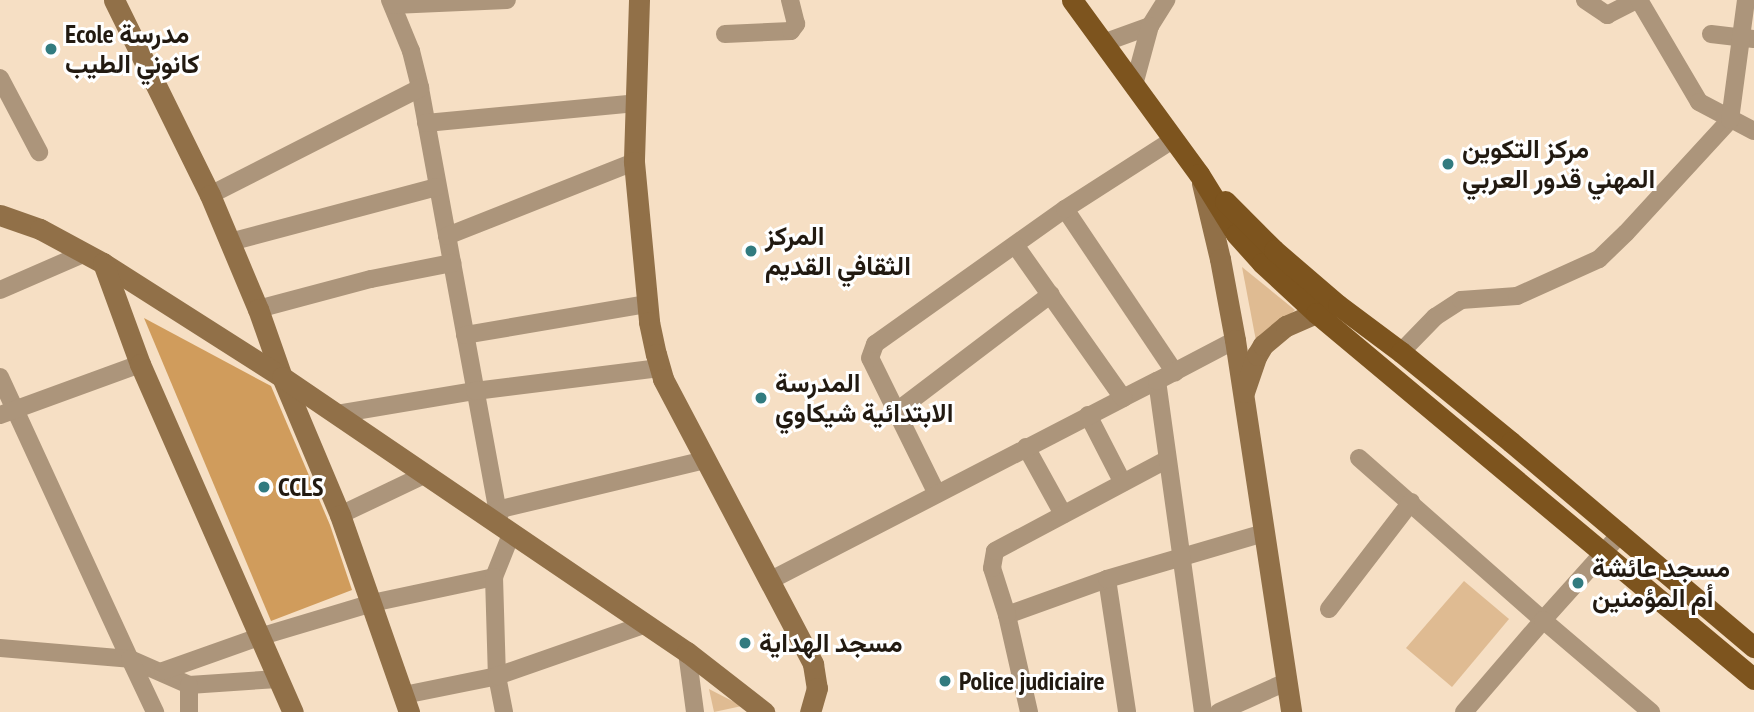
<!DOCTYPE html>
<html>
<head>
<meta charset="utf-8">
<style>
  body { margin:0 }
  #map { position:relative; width:1754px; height:712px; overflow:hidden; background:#f6dfc4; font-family:"PT Sans Narrow",Vazirmatn,sans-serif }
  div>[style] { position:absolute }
  .green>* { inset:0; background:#dfbb92 }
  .building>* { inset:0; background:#d09c5c }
  .street>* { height:18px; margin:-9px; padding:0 9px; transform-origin:9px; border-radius:9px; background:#ac957b }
  .secondary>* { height:21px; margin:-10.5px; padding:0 10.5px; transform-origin:10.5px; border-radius:10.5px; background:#917048 }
  .primary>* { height:21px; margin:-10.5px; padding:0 10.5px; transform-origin:10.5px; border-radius:10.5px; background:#7d541e }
  .dots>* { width:19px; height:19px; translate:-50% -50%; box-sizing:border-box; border:4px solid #fff; border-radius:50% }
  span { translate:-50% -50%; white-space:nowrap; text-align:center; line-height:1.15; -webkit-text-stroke:6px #fff; paint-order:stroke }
  .poi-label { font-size:26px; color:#221a11; font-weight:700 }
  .left { translate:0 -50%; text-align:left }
</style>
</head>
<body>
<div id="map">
  <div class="green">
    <i style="clip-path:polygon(1242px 267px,1295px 310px,1257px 346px)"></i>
    <i style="clip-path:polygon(1464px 581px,1509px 619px,1452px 687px,1406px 648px)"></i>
    <i style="clip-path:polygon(709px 689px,742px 706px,714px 712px)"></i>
  </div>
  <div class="building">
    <i style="clip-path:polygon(144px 318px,271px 386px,330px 525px,352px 590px,271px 621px)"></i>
  </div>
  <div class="street">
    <i style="left:390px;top:0;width:55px;rotate:67.6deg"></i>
    <i style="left:411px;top:51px;width:38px;rotate:76deg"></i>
    <i style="left:420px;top:88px;width:443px;rotate:79.6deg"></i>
    <i style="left:1585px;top:0;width:27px;rotate:34deg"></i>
    <i style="left:1607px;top:15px;width:33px;rotate:-27deg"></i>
    <i style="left:1639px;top:0;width:118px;rotate:59.5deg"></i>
    <i style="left:1699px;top:102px;width:62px;rotate:27.8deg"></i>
    <i style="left:393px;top:5px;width:114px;rotate:-2.5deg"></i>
    <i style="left:1150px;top:26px;width:31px;rotate:-58deg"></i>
    <i style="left:725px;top:34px;width:66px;rotate:-2.6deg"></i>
    <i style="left:791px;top:31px;width:9px;rotate:-54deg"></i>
    <i style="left:796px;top:24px;width:25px;rotate:-104deg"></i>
    <i style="left:1711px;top:34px;width:43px;rotate:6.6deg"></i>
    <i style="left:1103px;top:43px;width:50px;rotate:-19.9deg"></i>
    <i style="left:1150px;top:26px;width:61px;rotate:105.2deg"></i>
    <i style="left:0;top:78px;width:84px;rotate:62.2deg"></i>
    <i style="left:426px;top:123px;width:211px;rotate:-5.4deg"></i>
    <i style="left:210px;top:195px;width:236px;rotate:-27deg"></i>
    <i style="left:1065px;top:209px;width:197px;rotate:56.1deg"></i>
    <i style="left:447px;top:236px;width:201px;rotate:-21.6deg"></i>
    <i style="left:230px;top:242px;width:214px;rotate:-14.9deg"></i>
    <i style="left:0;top:290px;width:93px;rotate:-23.5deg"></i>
    <i style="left:258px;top:309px;width:117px;rotate:-14.9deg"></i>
    <i style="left:371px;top:279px;width:83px;rotate:-11.2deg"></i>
    <i style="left:465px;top:335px;width:185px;rotate:-9.7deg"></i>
    <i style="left:1401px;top:352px;width:49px;rotate:-45.8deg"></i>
    <i style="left:1435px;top:317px;width:31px;rotate:-33deg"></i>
    <i style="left:1461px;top:300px;width:56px;rotate:-4.1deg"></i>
    <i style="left:1517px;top:296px;width:90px;rotate:-24.3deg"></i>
    <i style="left:1599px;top:259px;width:37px;rotate:-44deg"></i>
    <i style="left:1626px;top:233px;width:154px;rotate:-47.4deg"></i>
    <i style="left:1730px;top:120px;width:121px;rotate:-82.4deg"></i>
    <i style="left:0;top:377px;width:311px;rotate:65.3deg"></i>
    <i style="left:130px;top:659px;width:64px;rotate:23.8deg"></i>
    <i style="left:189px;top:685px;width:89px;rotate:-3.9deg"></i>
    <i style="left:1123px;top:398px;width:38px;rotate:-27deg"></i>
    <i style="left:897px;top:411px;width:193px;rotate:-37.2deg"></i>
    <i style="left:337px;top:414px;width:140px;rotate:-9.5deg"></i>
    <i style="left:475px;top:391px;width:186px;rotate:-7.1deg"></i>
    <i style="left:0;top:415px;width:149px;rotate:-20deg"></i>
    <i style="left:1088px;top:415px;width:76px;rotate:62.8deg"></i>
    <i style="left:1026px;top:447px;width:77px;rotate:61.1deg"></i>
    <i style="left:1359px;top:458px;width:245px;rotate:41.4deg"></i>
    <i style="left:1543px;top:620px;width:117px;rotate:-48.1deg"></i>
    <i style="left:936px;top:492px;width:149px;rotate:-116.2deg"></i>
    <i style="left:870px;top:358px;width:15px;rotate:-70deg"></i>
    <i style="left:875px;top:344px;width:233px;rotate:-35.4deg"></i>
    <i style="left:1065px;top:209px;width:130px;rotate:-32.7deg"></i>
    <i style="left:497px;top:510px;width:215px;rotate:-13.5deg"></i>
    <i style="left:340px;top:515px;width:95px;rotate:-25.5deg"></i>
    <i style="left:494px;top:577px;width:48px;rotate:-68.2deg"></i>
    <i style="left:1107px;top:579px;width:134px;rotate:81.4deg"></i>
    <i style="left:769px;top:581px;width:399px;rotate:-27.3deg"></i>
    <i style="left:1123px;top:398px;width:187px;rotate:-125.2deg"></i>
    <i style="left:1329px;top:609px;width:135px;rotate:-52.5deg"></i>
    <i style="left:1007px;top:615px;width:106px;rotate:-19.8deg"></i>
    <i style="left:1107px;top:579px;width:164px;rotate:-16.3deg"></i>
    <i style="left:0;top:648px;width:130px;rotate:4.8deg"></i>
    <i style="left:130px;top:659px;width:59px;rotate:64.7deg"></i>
    <i style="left:687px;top:652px;width:61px;rotate:82.4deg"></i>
    <i style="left:163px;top:671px;width:102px;rotate:-19.5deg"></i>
    <i style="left:259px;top:637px;width:118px;rotate:-16.7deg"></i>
    <i style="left:372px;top:603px;width:125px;rotate:-12deg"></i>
    <i style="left:494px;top:577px;width:99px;rotate:88.3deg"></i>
    <i style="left:497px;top:676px;width:37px;rotate:79deg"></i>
    <i style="left:404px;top:695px;width:95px;rotate:-11.5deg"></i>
    <i style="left:497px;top:676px;width:158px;rotate:-19.2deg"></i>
    <i style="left:189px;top:712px;width:27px;rotate:-90deg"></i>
    <i style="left:1029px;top:712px;width:99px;rotate:-102.8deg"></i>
    <i style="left:1007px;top:615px;width:49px;rotate:-107.7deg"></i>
    <i style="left:992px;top:568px;width:17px;rotate:-80deg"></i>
    <i style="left:995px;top:551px;width:194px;rotate:-28deg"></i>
    <i style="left:1203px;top:712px;width:334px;rotate:-97.9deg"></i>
    <i style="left:1157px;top:381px;width:88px;rotate:-27.7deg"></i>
    <i style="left:1219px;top:712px;width:73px;rotate:-24.1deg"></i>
    <i style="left:1464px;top:712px;width:121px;rotate:-49.3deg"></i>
    <i style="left:1543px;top:620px;width:142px;rotate:40.4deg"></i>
  </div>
  <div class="secondary">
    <i style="left:114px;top:0;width:217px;rotate:63.8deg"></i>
    <i style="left:210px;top:195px;width:124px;rotate:67.2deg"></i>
    <i style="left:258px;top:309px;width:72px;rotate:70.6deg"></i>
    <i style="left:282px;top:377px;width:150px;rotate:67.2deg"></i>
    <i style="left:340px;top:515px;width:209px;rotate:70.7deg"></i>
    <i style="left:639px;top:0;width:162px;rotate:91.8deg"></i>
    <i style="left:634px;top:162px;width:161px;rotate:84.6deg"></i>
    <i style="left:649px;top:322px;width:33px;rotate:78deg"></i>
    <i style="left:656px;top:354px;width:26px;rotate:74deg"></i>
    <i style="left:663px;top:379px;width:322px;rotate:62.2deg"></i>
    <i style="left:813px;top:664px;width:24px;rotate:81deg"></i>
    <i style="left:817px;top:688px;width:25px;rotate:106deg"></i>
    <i style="left:1202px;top:183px;width:78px;rotate:76.7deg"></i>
    <i style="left:1220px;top:259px;width:82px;rotate:79.5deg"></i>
    <i style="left:1235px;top:340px;width:376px;rotate:81.4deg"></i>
    <i style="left:0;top:215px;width:42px;rotate:19.3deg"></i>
    <i style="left:40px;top:229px;width:72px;rotate:28.4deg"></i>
    <i style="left:103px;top:263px;width:212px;rotate:32.5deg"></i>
    <i style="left:282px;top:377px;width:490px;rotate:34.2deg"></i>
    <i style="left:687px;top:652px;width:98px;rotate:37.9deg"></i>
    <i style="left:103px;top:263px;width:108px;rotate:69.9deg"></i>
    <i style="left:140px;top:364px;width:380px;rotate:66.3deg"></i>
    <i style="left:1244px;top:392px;width:39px;rotate:-71deg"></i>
    <i style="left:1257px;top:355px;width:12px;rotate:-59deg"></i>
    <i style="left:1263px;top:345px;width:30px;rotate:-40deg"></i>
    <i style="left:1286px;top:326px;width:48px;rotate:-23.4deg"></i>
  </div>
  <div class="primary">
    <i style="left:1072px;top:0;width:215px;rotate:53.9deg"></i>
    <i style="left:1199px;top:174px;width:70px;rotate:58.3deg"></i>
    <i style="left:1236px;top:234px;width:39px;rotate:48deg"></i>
    <i style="left:1262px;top:263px;width:74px;rotate:42.8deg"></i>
    <i style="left:1316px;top:313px;width:571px;rotate:39.88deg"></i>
    <i style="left:1225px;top:201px;width:69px;rotate:45deg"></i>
    <i style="left:1274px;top:250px;width:84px;rotate:40.7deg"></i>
    <i style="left:1338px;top:305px;width:79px;rotate:36.7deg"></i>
    <i style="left:1401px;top:352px;width:142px;rotate:39.3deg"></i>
    <i style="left:1511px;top:442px;width:318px;rotate:40.2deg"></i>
  </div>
  <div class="dots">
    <i style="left:51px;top:49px;background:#327b7f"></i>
    <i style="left:1448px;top:164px;background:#327b7f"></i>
    <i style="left:751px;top:251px;background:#327b7f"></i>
    <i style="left:761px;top:398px;background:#327b7f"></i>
    <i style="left:264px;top:487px;background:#327b7f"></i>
    <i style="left:1578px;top:583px;background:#327b7f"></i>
    <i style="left:745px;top:643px;background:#327b7f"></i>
    <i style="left:945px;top:681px;background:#327b7f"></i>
  </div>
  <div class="poi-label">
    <span class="left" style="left:65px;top:49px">Ecole مدرسة<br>كانوني الطيب</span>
    <span class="left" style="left:1462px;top:164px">مركز التكوين<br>المهني قدور العربي</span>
    <span class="left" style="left:765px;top:251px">المركز<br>الثقافي القديم</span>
    <span class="left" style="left:775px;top:398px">المدرسة<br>الابتدائية شيكاوي</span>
    <span class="left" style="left:278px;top:487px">CCLS</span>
    <span class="left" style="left:1592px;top:583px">مسجد عائشة<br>أم المؤمنين</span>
    <span class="left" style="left:759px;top:643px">مسجد الهداية</span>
    <span class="left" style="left:959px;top:681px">Police judiciaire</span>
  </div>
</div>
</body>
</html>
